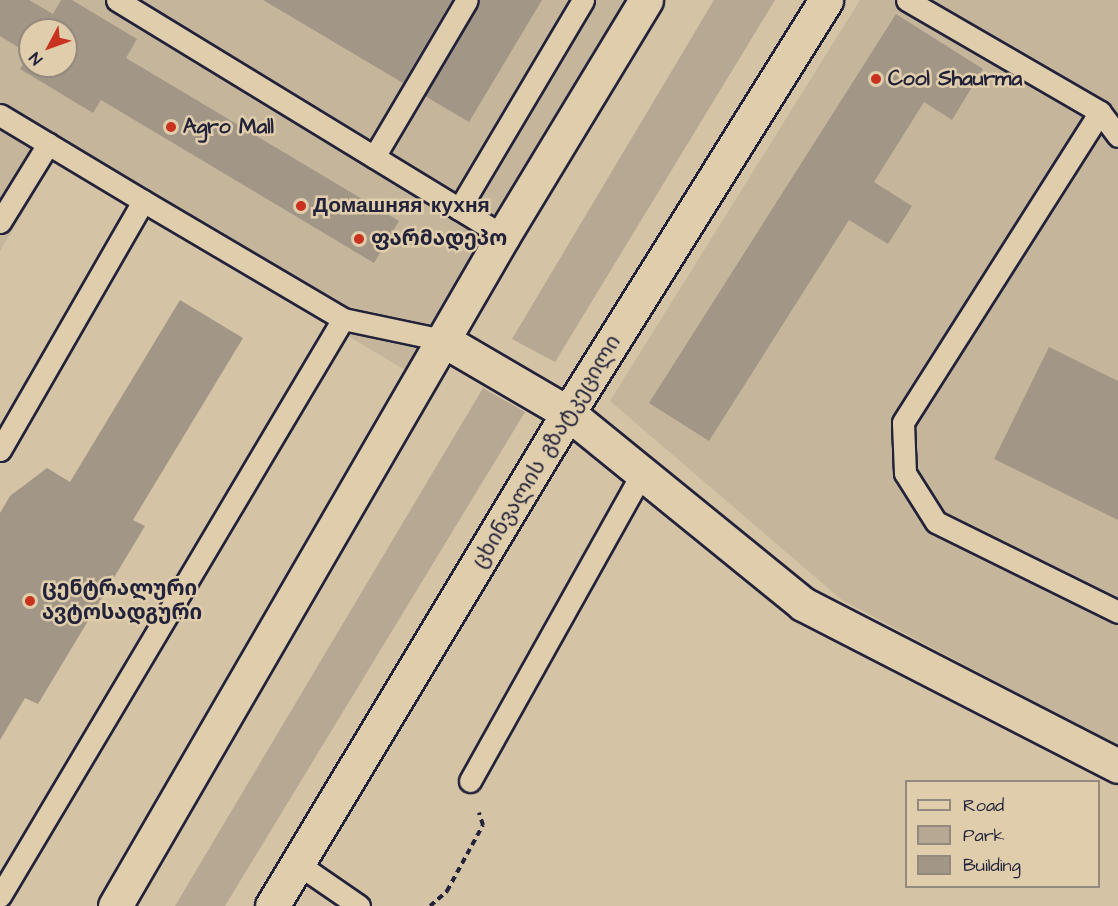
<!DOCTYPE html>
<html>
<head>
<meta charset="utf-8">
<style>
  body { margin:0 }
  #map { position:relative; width:1118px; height:906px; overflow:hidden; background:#d4c3a4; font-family:"Architects Daughter","Noto Sans Georgian",sans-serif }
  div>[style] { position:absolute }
  .built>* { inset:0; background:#c5b69b }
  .green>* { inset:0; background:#b6a893 }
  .building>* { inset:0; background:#a29687 }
  .path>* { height:4px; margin-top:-2px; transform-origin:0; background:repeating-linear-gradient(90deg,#22223b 0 6px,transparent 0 10.5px) }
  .roads { filter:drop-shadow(2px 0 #22223b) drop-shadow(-2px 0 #22223b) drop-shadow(0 2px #22223b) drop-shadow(0 -2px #22223b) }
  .lane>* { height:21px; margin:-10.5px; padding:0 10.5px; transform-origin:10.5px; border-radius:10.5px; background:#dfcdab }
  .street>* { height:33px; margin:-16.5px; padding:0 16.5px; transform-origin:16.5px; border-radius:16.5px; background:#dfcdab }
  .secondary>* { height:33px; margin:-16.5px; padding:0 16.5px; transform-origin:16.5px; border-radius:16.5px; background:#dfcdab }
  .dots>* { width:16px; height:16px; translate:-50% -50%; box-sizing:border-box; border:3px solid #dfcdab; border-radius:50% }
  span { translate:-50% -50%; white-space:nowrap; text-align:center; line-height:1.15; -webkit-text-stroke:5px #dfcdab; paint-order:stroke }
  .poi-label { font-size:21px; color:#22223b; font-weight:700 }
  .left { translate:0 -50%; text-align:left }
  .street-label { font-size:21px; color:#22223b }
  .legend { position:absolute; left:905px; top:780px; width:195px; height:108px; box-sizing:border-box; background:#dfcdab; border:2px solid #93897e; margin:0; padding:8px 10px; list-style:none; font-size:18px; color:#22223b }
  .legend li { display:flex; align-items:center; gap:12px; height:30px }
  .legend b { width:30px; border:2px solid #93897e }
  .north { position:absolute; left:18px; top:18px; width:60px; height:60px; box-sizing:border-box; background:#dfcdab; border:2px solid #93897e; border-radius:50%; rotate:229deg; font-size:16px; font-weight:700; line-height:24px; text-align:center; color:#22223b }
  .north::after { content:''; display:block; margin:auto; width:21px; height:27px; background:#c8321e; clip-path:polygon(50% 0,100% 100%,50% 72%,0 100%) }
</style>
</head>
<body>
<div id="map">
  <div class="built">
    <i style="clip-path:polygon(evenodd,0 0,625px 0,405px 370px,54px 161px,0 251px,0 0,30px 30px,66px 30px,66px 66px,30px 66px,30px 30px)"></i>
    <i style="clip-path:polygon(860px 0,1118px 0,1118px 746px,842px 600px,610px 401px)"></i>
  </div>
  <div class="green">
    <i style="clip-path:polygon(714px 0,775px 0,555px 362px,512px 339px)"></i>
    <i style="clip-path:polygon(483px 388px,525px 412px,225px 906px,175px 906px)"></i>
  </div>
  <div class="building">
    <i style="clip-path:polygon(evenodd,0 0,29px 0,53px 14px,61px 0,72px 0,137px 39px,126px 58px,399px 221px,374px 263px,101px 100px,93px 113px,20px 69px,29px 54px,0 36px,0 0,30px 30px,66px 30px,66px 66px,30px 66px,30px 30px)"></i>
    <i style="clip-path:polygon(263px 0,452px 0,403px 83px)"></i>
    <i style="clip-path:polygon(480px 0,542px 0,469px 122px,425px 96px)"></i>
    <i style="clip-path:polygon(896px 14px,983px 69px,952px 120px,924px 102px,874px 182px,912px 206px,888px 244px,849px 220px,709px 441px,649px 403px)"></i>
    <i style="clip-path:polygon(180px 300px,243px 338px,133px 520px,145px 526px,38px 704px,25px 698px,0 740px,0 513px,10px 496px,47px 468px,70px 482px)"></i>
    <i style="clip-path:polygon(1049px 347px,1118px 381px,1118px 520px,994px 459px)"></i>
  </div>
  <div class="path">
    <i style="left:430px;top:906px;width:23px;rotate:-41deg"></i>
    <i style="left:447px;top:891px;width:75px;rotate:-61.4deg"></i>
    <i style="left:483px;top:825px;width:13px;rotate:-108deg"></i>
  </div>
  <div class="roads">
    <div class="lane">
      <i style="left:117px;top:0;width:452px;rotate:31.4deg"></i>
      <i style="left:907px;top:0;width:223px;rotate:30.1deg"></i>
      <i style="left:1100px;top:112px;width:30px;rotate:53deg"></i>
      <i style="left:1100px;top:112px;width:368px;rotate:122.4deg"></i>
      <i style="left:903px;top:423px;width:50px;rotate:87.7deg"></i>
      <i style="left:905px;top:473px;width:58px;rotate:57.7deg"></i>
      <i style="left:936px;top:522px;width:203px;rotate:26.3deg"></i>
      <i style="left:0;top:115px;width:167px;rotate:31deg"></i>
      <i style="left:374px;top:157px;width:182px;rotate:-59.4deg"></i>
      <i style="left:459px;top:209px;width:243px;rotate:-59.3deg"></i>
      <i style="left:0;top:222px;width:92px;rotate:-58.4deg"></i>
      <i style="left:0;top:450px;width:287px;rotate:-60.1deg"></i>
      <i style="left:143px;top:201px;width:232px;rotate:30.5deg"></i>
      <i style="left:343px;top:319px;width:102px;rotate:11.9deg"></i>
      <i style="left:470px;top:781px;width:354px;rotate:-60.8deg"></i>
      <i style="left:298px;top:864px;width:74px;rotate:34.5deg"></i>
      <i style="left:0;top:896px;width:671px;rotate:-59.27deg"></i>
    </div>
    <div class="street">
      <i style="left:443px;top:340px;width:145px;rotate:30.3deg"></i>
      <i style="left:568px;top:413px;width:303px;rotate:39.1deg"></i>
      <i style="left:803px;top:604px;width:354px;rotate:27.2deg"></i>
    </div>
    <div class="secondary">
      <i style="left:115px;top:906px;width:774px;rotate:-59.92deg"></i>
      <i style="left:503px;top:236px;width:276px;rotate:-58.8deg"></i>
      <i style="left:272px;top:906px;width:575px;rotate:-59.02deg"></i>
      <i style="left:568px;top:413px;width:487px;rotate:-58deg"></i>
    </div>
  </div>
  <div class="dots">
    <i style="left:876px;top:79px;background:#c8321e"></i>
    <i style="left:171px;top:127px;background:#c8321e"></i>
    <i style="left:301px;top:206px;background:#c8321e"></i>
    <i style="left:359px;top:239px;background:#c8321e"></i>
    <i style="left:30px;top:601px;background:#c8321e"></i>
  </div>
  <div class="poi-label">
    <span class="left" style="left:888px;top:79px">Cool Shaurma</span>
    <span class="left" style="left:183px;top:127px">Agro Mall</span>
    <span class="left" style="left:313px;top:206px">Домашняя кухня</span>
    <span class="left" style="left:371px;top:239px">ფარმადეპო</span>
    <span class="left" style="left:42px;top:601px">ცენტრალური<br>ავტოსადგური</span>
  </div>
  <div class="street-label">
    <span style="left:547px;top:452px;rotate:-59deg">ცხინვალის გზატკეცილი</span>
  </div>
  <ul class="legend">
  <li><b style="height:8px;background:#dfcdab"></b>Road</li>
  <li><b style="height:16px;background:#b6a893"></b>Park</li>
  <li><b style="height:16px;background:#a29687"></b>Building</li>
  </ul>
  <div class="north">N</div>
</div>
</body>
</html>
